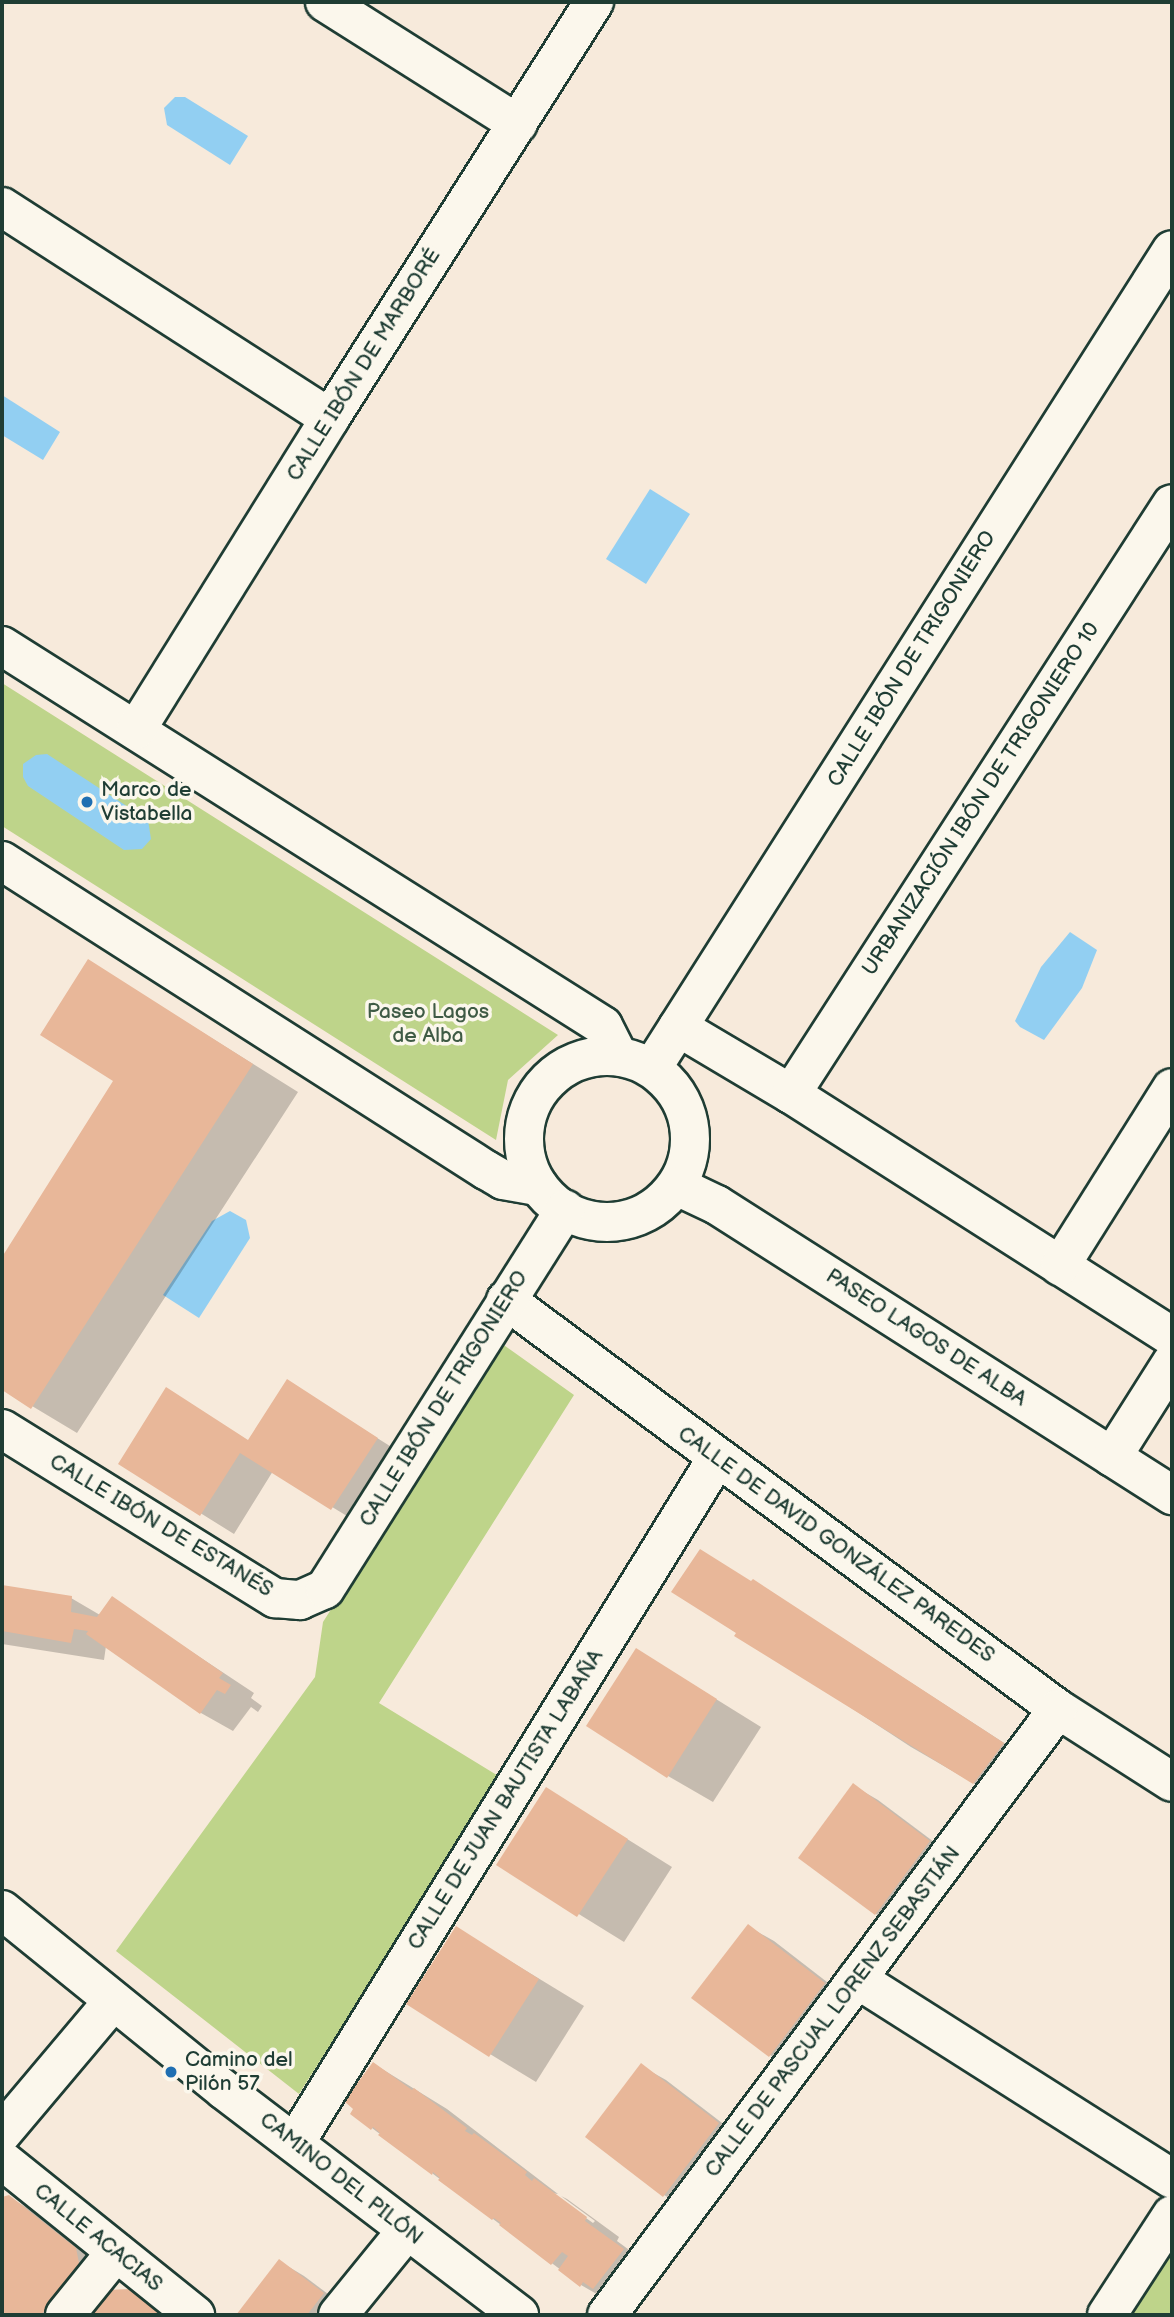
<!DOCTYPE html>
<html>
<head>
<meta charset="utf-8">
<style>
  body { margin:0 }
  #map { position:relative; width:1174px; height:2317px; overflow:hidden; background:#f7eadb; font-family:"Balsamiq Sans",sans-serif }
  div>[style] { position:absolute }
  .green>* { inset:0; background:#bed48a }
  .water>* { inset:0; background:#92cff2 }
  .shadow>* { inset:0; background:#0003 }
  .building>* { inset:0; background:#e8b799 }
  .roads { filter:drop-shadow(2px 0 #1f3d34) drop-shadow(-2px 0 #1f3d34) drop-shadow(0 2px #1f3d34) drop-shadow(0 -2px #1f3d34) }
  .minor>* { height:38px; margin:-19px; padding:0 19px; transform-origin:19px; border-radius:19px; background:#fbf7ec }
  .minor>.ring { margin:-19px; padding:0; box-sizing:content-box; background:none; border:38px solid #fbf7ec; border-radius:50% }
  .dots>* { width:19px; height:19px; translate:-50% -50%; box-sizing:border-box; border:4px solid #fbf7ec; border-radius:50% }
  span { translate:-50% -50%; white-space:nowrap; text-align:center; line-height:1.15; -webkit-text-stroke:7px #fbf7ec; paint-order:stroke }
  .street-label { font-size:21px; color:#1f3d34 }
  .poi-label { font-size:21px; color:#1f3d34 }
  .left { translate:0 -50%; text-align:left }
  .park-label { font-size:21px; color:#3f5b45 }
  .frame { position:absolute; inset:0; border:4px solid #1f3d34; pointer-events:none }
</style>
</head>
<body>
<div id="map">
  <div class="green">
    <i style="clip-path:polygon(2px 683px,558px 1035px,508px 1080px,496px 1140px,2px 826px)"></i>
    <i style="clip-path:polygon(501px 1343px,574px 1395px,379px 1703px,500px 1777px,299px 2094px,116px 1951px,315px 1677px,323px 1622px)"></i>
    <i style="clip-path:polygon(1172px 2242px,1172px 2315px,1124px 2315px)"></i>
  </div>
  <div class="water">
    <i style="clip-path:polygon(175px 97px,185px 97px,248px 136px,230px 165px,167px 125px,164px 108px)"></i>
    <i style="clip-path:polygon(2px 395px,60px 432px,43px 460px,2px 435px)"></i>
    <i style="clip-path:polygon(650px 489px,690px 514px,646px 584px,606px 559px)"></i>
    <i style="clip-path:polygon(47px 754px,148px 820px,151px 839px,142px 849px,124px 850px,28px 786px,23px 777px,23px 764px,36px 755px)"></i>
    <i style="clip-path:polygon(1070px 932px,1097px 950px,1082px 988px,1044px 1040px,1020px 1027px,1015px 1021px,1041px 967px)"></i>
    <i style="clip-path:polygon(230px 1211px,246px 1220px,250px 1238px,199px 1318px,163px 1295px,212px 1221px)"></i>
  </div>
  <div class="shadow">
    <i style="clip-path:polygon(88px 961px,298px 1092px,77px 1433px,2px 1388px,2px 1260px,116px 1081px)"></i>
    <i style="clip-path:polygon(288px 1382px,409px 1458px,365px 1527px,273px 1471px,234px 1534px,120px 1463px,249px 1441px)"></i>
    <i style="clip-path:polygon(754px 1581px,1035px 1763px,1006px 1802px,911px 1747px,674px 1592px)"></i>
    <i style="clip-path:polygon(2px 1587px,71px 1598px,100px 1615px,112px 1599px,254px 1693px,251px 1698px,262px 1706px,258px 1712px,251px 1707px,233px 1731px,201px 1713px,106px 1646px,104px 1660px,2px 1644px)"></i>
    <i style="clip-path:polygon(637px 1650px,761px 1727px,713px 1802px,668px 1776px)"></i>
    <i style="clip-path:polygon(854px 1786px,878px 1800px,954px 1857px,900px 1928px,876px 1914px)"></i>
    <i style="clip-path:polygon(547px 1789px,672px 1867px,624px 1942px,498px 1864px)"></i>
    <i style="clip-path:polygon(749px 1927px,774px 1941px,849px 1999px,794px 2070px,770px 2055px)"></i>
    <i style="clip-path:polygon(456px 1928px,584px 2006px,536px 2082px,408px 2004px)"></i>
    <i style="clip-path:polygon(374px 2064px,447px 2109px,558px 2194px,551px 2193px,593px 2223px,595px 2221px,561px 2196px,567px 2199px,619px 2237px,617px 2241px,655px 2269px,614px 2304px,581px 2285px,352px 2113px)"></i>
    <i style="clip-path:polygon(641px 2066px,666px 2080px,743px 2139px,689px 2210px,664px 2195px)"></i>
    <i style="clip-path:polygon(9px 2197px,34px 2212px,101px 2264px,77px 2315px,2px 2315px,2px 2198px)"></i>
    <i style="clip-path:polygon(279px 2261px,304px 2276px,348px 2309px,343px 2315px,238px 2315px)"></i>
    <i style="clip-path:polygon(129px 2290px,165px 2315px,89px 2315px)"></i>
  </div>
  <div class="building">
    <i style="clip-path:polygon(88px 959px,253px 1064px,31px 1409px,2px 1390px,2px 1257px,113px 1081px,40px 1035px)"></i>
    <i style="clip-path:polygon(287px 1379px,378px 1438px,331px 1510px,240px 1453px,200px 1516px,118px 1464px,166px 1387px,248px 1440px)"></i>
    <i style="clip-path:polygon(700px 1549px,751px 1581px,753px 1579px,1004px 1743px,973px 1784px,734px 1636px,736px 1633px,671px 1592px)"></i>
    <i style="clip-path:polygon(2px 1585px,72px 1596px,71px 1612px,97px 1617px,112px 1596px,223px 1673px,219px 1678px,231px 1685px,225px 1694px,217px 1690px,200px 1714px,86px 1634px,88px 1631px,74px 1629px,71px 1643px,2px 1631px)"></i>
    <i style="clip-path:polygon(636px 1648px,717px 1699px,667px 1778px,586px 1726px)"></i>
    <i style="clip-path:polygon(853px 1783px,930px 1841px,875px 1915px,798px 1858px)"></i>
    <i style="clip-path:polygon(546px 1787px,628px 1839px,577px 1917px,496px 1865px)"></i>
    <i style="clip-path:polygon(748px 1924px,825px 1983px,769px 2057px,691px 1998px)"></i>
    <i style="clip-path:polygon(456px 1926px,539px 1979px,489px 2057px,406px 2004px)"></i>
    <i style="clip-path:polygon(373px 2062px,412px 2090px,414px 2088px,467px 2128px,465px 2131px,472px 2135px,474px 2133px,527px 2172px,525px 2175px,532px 2181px,534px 2178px,587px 2217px,585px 2221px,624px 2249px,593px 2289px,583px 2282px,580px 2287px,558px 2270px,568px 2256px,562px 2252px,551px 2265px,499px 2225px,501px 2223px,494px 2218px,492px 2220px,438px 2180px,440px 2178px,433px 2172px,432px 2175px,378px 2135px,380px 2133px,373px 2127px,371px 2130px,350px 2114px,353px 2109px,344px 2101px)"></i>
    <i style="clip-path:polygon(641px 2063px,719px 2123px,663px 2197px,585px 2137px)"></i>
    <i style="clip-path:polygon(9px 2195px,76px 2248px,80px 2268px,41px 2315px,2px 2315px,2px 2197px)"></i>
    <i style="clip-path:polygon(279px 2259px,324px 2293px,307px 2315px,236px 2315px)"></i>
    <i style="clip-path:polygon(129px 2289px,163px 2315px,86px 2315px,107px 2290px)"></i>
  </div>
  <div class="roads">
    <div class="minor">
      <i style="left:325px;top:2px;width:228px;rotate:32.3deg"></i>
      <i style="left:2px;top:207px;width:390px;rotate:32.8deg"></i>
      <i style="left:2px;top:646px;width:711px;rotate:32.3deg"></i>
      <i style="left:603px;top:1026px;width:34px;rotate:63deg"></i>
      <i style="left:136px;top:730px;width:367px;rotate:-58.1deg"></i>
      <i style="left:330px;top:418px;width:493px;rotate:-57.6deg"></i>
      <i style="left:2px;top:861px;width:574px;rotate:32.56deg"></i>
      <i style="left:486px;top:1170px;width:20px;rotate:30deg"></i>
      <i style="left:503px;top:1180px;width:36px;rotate:10deg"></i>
      <i style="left:678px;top:1027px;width:131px;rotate:30.7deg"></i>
      <i style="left:791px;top:1094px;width:452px;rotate:32.5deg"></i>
      <i class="ring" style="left:524px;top:1056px;width:128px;height:128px"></i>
      <i style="left:652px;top:1068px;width:969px;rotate:-57.56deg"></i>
      <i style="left:791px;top:1094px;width:702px;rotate:-57.15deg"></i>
      <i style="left:677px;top:1186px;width:44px;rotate:25.4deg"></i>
      <i style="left:717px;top:1205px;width:540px;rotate:32.51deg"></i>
      <i style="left:1060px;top:1266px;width:210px;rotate:-57.8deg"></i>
      <i style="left:506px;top:1300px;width:687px;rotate:36.54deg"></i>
      <i style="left:1058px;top:1709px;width:135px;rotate:32.6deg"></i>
      <i style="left:2px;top:1429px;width:321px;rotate:31.8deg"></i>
      <i style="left:275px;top:1598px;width:25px;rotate:5deg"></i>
      <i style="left:300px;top:1600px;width:27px;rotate:-24deg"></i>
      <i style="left:325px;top:1589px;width:449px;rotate:-57.7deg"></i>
      <i style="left:1112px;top:1457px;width:112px;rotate:-57.7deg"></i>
      <i style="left:2px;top:1910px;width:286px;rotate:39deg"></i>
      <i style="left:224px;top:2090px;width:371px;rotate:37.3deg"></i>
      <i style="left:857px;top:1979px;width:373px;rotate:32.4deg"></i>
      <i style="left:2px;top:2133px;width:172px;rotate:-49.9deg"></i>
      <i style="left:295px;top:2143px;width:805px;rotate:-58.36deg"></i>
      <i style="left:2px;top:2160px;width:248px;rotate:38.8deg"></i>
      <i style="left:65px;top:2315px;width:81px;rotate:-51deg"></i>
      <i style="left:338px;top:2315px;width:109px;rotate:-50.9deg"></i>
      <i style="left:607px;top:2315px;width:755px;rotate:-53.34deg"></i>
      <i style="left:1107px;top:2315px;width:119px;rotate:-57deg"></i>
    </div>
  </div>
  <div class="dots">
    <i style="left:87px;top:802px;background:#1f6fb2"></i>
    <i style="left:171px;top:2072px;background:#1f6fb2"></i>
  </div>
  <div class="street-label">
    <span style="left:364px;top:365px;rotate:-58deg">CALLE IBÓN DE MARBORÉ</span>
    <span style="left:912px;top:659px;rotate:-58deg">CALLE IBÓN DE TRIGONIERO</span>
    <span style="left:981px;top:799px;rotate:-57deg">URBANIZACIÓN IBÓN DE TRIGONIERO 10</span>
    <span style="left:926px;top:1338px;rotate:33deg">PASEO LAGOS DE ALBA</span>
    <span style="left:444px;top:1399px;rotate:-58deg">CALLE IBÓN DE TRIGONIERO</span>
    <span style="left:161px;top:1526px;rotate:31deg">CALLE IBÓN DE ESTANÉS</span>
    <span style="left:836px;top:1545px;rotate:36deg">CALLE DE DAVID GONZÁLEZ PAREDES</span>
    <span style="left:506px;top:1800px;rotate:-58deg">CALLE DE JUAN BAUTISTA LABAÑA</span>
    <span style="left:833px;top:2012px;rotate:-53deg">CALLE DE PASCUAL LORENZ SEBASTIÁN</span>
    <span style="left:341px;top:2179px;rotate:38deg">CAMINO DEL PILÓN</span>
    <span style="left:98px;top:2238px;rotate:39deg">CALLE ACACIAS</span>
  </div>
  <div class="poi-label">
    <span class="left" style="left:101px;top:802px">Marco de<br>Vistabella</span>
    <span class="left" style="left:185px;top:2072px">Camino del<br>Pilón 57</span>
  </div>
  <div class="park-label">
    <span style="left:428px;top:1024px">Paseo Lagos<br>de Alba</span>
  </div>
  <div class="frame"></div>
</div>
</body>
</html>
